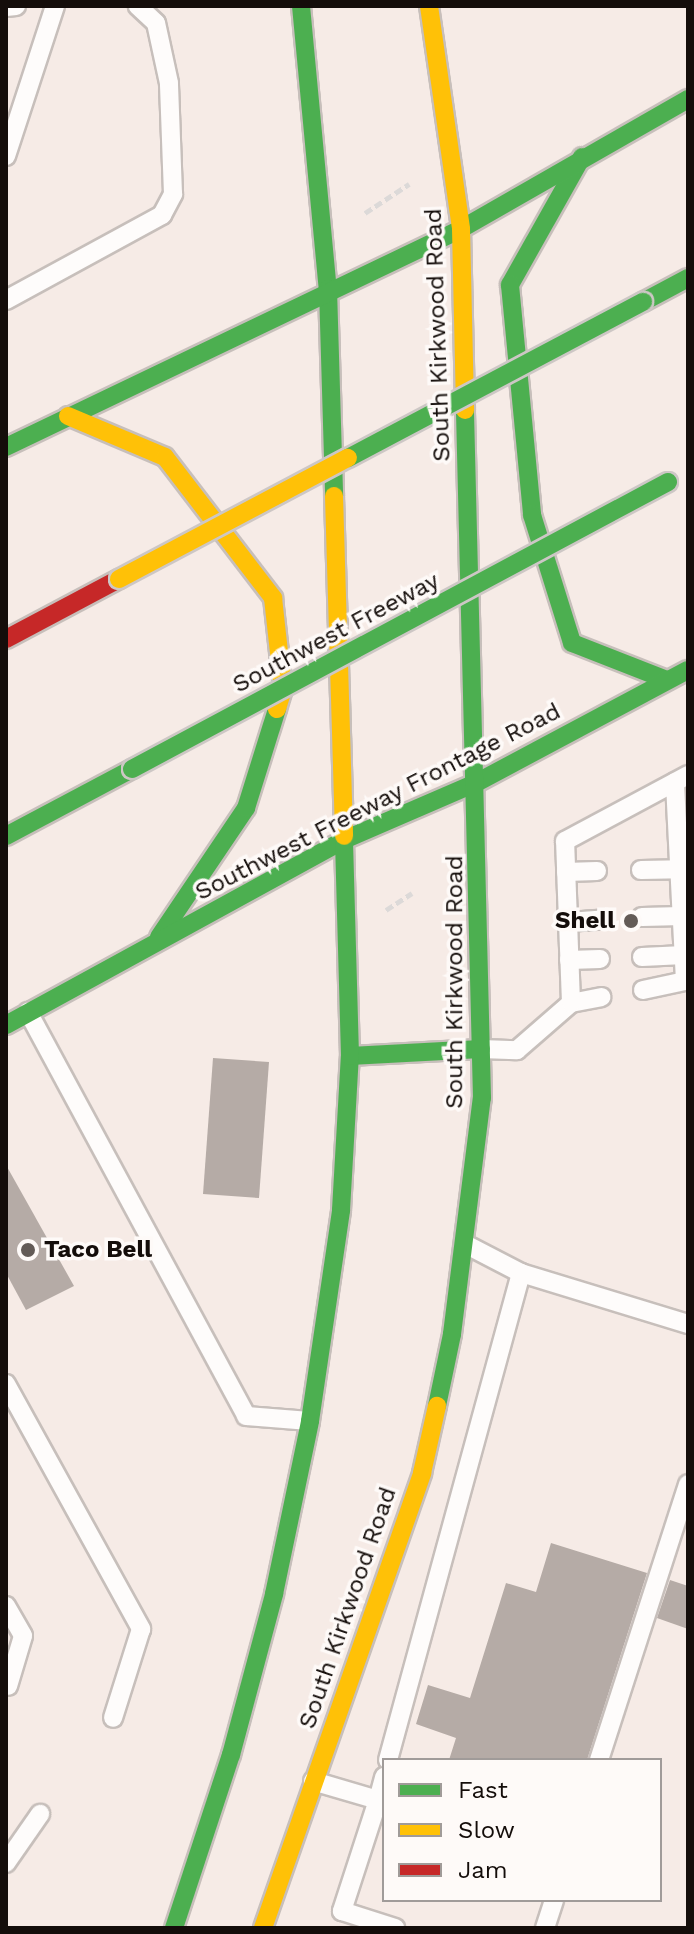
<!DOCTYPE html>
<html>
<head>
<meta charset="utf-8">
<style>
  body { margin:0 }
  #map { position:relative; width:694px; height:1934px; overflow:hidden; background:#f6ebe6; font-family:"Work Sans",sans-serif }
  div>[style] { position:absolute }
  .building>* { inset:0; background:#b5aba6 }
  .path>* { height:5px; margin-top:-2.5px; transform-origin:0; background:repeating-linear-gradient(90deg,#dcd9d8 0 8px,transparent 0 12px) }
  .roads { filter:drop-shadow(2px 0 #c7bfbb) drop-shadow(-2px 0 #c7bfbb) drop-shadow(0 2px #c7bfbb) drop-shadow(0 -2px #c7bfbb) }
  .lane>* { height:18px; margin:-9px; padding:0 9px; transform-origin:9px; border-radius:9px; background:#fefcfb }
  .fast>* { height:18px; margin:-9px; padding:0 9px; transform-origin:9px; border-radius:9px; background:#4caf50 }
  .slow>* { height:18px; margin:-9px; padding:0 9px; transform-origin:9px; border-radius:9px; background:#ffc107 }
  .jam>* { height:18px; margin:-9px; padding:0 9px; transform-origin:9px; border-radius:9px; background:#c62828 }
  .bridges { filter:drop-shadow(2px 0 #cdc7c5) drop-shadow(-2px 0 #cdc7c5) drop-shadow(0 2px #cdc7c5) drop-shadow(0 -2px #cdc7c5) }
  .fast-bridge>* { height:18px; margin:-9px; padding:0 9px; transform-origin:9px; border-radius:9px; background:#4caf50 }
  .slow-bridge>* { height:18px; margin:-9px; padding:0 9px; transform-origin:9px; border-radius:9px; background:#ffc107 }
  .dots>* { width:22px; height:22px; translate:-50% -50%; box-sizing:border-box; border:4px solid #fefaf8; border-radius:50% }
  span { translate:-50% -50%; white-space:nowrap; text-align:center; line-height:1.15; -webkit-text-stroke:7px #fefaf8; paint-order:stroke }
  .street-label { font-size:24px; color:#140d0a }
  .poi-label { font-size:24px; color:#140d0a; font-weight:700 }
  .right { translate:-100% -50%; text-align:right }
  .left { translate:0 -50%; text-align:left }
  .frame { position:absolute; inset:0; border:8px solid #140d0a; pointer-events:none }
  .legend { position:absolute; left:382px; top:1758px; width:280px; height:144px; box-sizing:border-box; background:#fefaf8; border:2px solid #a09b99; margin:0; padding:10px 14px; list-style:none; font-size:24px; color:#140d0a }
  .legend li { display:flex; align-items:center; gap:16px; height:40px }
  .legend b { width:40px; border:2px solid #a09b99 }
</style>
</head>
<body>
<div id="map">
  <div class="building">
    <i style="clip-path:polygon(213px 1058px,269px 1062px,259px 1198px,203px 1194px)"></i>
    <i style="clip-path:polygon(6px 1165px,74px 1286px,26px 1310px,6px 1273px)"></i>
    <i style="clip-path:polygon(551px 1543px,647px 1573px,587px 1760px,449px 1760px,456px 1738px,416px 1724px,428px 1685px,470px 1698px,506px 1583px,536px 1592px)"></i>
    <i style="clip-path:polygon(670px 1580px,688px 1586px,688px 1629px,657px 1618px)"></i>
  </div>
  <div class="path">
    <i style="left:365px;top:213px;width:53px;rotate:-33.4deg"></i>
    <i style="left:386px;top:910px;width:31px;rotate:-33deg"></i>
  </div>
  <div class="roads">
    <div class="lane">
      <i style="left:6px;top:7px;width:10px;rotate:-6deg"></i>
      <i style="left:6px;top:156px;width:158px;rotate:-71.9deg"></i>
      <i style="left:6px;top:300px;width:178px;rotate:-28.6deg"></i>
      <i style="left:162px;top:215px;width:24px;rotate:-62deg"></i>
      <i style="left:173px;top:194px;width:111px;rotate:-92.1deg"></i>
      <i style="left:169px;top:83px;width:61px;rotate:-102.2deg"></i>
      <i style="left:156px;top:23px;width:25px;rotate:-137deg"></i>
      <i style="left:641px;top:870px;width:39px;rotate:-1deg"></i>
      <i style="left:566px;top:872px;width:31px;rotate:-2deg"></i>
      <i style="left:642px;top:917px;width:40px;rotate:-1.4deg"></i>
      <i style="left:568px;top:922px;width:31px;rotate:-4deg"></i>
      <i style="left:642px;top:957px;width:42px;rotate:-2.7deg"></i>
      <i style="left:569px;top:960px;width:31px;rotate:-2deg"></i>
      <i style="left:643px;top:990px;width:43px;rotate:-12.1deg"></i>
      <i style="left:685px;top:981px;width:199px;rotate:-92.9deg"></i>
      <i style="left:571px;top:1003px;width:31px;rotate:-11deg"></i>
      <i style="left:28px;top:1012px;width:459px;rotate:61.6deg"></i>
      <i style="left:246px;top:1416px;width:64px;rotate:4.5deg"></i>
      <i style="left:481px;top:1049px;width:36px;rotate:2deg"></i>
      <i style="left:517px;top:1050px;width:72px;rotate:-41deg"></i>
      <i style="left:571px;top:1003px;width:162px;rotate:-92.1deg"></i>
      <i style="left:565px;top:841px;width:140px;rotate:-28.2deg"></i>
      <i style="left:465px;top:1244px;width:63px;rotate:27.4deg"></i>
      <i style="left:521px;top:1273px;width:175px;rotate:17deg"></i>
      <i style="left:6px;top:1384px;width:280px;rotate:61.1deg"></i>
      <i style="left:141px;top:1629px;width:93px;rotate:107.5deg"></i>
      <i style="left:6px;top:1606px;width:34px;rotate:60deg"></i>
      <i style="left:23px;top:1636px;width:52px;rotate:106.7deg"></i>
      <i style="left:388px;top:1760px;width:505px;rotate:-74.72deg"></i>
      <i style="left:599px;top:1760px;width:290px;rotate:-72.1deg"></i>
      <i style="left:313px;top:1781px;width:68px;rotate:16.3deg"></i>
      <i style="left:378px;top:1800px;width:117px;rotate:108deg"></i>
      <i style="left:342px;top:1911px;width:56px;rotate:17.8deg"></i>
      <i style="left:378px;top:1800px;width:24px;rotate:-75deg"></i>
      <i style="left:6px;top:1863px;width:60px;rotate:-55.2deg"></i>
      <i style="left:545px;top:1928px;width:29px;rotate:-72deg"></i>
    </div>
    <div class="fast">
      <i style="left:301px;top:6px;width:284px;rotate:84.6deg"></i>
      <i style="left:328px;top:289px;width:207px;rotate:88.3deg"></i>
      <i style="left:582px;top:157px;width:147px;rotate:119.4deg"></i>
      <i style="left:510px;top:285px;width:231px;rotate:84.5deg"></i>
      <i style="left:532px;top:515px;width:134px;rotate:72.6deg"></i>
      <i style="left:572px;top:643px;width:102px;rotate:21.3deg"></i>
      <i style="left:643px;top:302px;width:51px;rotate:-28.1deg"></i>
      <i style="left:6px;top:447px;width:505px;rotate:-25.6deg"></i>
      <i style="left:461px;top:229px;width:262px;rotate:-29.8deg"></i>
      <i style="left:6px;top:836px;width:143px;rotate:-28deg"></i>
      <i style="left:159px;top:937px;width:156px;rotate:-56deg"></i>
      <i style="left:246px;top:808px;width:104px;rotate:-72.6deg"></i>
      <i style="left:6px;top:1025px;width:385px;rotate:-28.7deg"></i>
      <i style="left:344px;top:840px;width:144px;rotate:-23.4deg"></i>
      <i style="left:476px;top:783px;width:240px;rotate:-28.1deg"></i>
      <i style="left:350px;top:1056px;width:131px;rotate:-3.1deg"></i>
      <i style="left:437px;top:1406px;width:74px;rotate:-78.2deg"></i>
      <i style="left:452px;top:1334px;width:238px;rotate:-82.8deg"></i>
      <i style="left:482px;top:1098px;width:688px;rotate:-91.42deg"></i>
      <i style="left:174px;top:1928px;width:182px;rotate:-71.8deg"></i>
      <i style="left:231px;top:1755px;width:167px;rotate:-75deg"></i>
      <i style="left:274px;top:1594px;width:177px;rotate:-78.2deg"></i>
      <i style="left:310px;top:1421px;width:213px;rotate:-81.6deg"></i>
      <i style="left:341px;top:1210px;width:154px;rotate:-86.7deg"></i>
      <i style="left:350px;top:1056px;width:220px;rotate:-91.6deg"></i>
    </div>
    <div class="slow">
      <i style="left:429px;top:6px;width:225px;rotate:81.8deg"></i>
      <i style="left:461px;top:229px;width:181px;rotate:88.7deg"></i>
      <i style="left:68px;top:416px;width:105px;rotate:22.9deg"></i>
      <i style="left:165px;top:457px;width:178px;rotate:52.5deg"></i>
      <i style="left:273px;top:598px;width:92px;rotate:83.7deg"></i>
      <i style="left:283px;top:689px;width:21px;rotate:107deg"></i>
      <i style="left:334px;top:496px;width:340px;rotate:88.3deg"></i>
      <i style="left:263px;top:1928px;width:482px;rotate:-70.7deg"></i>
      <i style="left:422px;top:1473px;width:69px;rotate:-77.4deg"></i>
    </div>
    <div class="jam">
      <i style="left:6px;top:639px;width:128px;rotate:-28deg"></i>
    </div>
  </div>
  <div class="bridges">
    <div class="fast-bridge">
      <i style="left:348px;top:458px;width:334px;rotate:-27.9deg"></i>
      <i style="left:132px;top:769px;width:608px;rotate:-28.17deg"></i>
    </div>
    <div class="slow-bridge">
      <i style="left:119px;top:579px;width:259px;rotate:-27.9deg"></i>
    </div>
  </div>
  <div class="dots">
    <i style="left:631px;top:921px;background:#635b57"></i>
    <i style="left:28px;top:1250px;background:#635b57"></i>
  </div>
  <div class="street-label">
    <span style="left:438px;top:335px;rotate:-92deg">South Kirkwood Road</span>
    <span style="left:336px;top:633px;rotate:-28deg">Southwest Freeway</span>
    <span style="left:378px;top:802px;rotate:-27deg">Southwest Freeway Frontage Road</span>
    <span style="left:455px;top:982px;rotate:-90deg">South Kirkwood Road</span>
    <span style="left:348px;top:1608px;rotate:-71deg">South Kirkwood Road</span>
  </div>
  <div class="poi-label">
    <span class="right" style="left:615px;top:921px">Shell</span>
    <span class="left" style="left:44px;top:1250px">Taco Bell</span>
  </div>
  <div class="frame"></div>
  <ul class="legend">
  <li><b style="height:10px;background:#4caf50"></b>Fast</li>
  <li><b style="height:10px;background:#ffc107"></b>Slow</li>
  <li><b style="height:10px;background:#c62828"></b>Jam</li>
  </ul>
</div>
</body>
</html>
